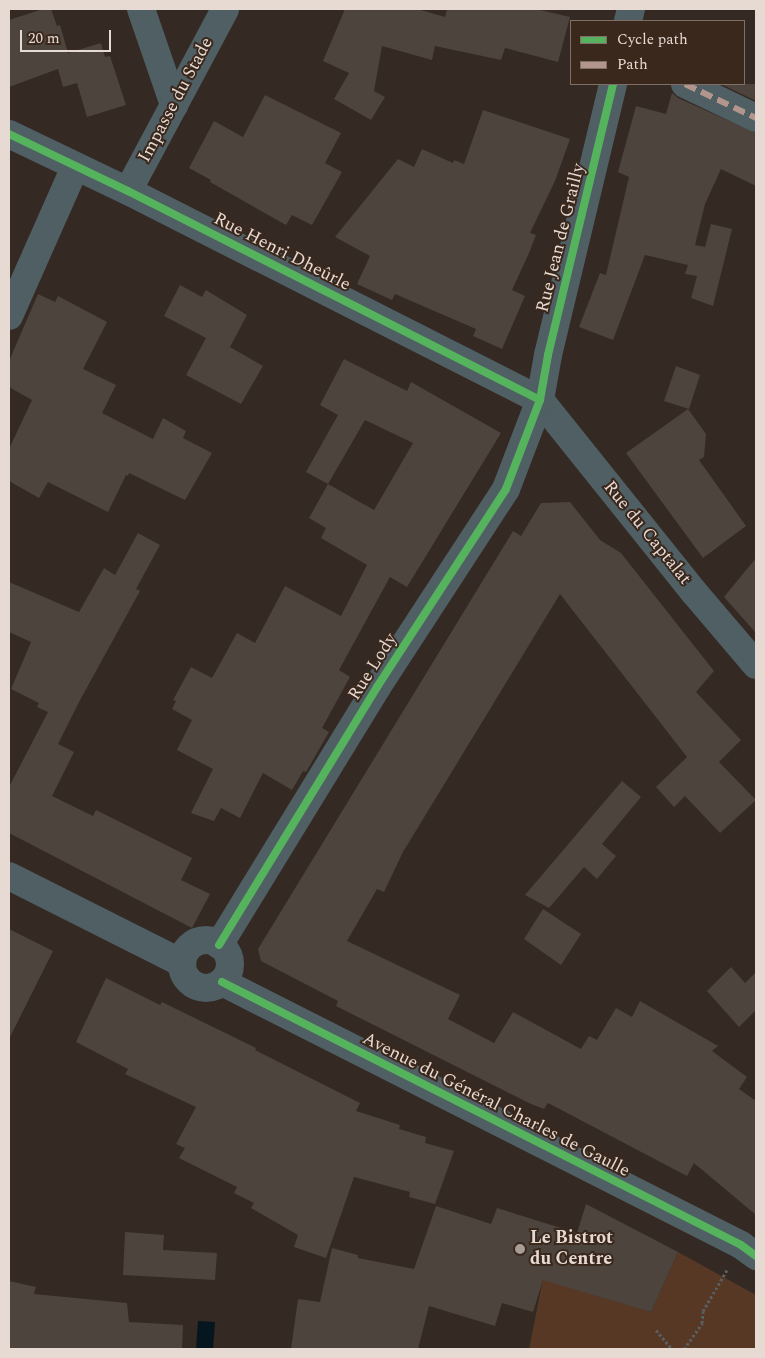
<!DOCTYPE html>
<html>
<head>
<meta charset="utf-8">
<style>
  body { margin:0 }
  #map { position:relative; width:765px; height:1358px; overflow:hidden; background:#342923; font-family:Spectral,serif }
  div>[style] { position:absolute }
  .green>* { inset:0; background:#573825 }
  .water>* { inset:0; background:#05161e }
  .building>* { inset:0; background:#4d443e }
  .path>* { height:3px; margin-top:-1.5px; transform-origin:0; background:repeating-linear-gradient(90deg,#595f61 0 2.5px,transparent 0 5px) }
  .minor>* { height:28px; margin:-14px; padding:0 14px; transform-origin:14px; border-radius:14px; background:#4f5f64 }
  .minor>.ring { margin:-14px; padding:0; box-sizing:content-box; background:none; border:28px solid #4f5f64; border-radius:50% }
  .quiet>* { height:6px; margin-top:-3px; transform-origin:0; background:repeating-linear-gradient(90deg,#b2968c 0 12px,transparent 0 18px) }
  .cycleway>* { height:8px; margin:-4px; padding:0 4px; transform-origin:4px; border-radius:4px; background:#56b35d }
  .dots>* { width:14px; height:14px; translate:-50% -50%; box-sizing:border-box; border:2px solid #3a281d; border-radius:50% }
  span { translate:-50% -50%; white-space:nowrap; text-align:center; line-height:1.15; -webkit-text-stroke:4px #3a281d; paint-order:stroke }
  .street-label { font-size:18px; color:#e6dad3 }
  .poi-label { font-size:18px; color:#e6dad3; font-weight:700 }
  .left { translate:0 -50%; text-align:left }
  .frame { position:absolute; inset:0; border:10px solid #e6dad3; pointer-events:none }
  .legend { position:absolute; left:570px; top:20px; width:175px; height:65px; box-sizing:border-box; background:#3a281d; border:1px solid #7f6f66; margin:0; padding:6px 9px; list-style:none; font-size:15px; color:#e6dad3 }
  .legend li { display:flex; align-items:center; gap:10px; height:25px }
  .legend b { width:25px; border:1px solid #7f6f66 }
  .scale { position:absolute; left:20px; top:30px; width:91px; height:22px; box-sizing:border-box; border:2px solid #e6dad3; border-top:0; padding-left:6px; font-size:15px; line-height:18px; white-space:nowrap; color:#e6dad3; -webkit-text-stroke:4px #3a281d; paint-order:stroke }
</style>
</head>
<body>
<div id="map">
  <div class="green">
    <i style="clip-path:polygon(678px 1252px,756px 1295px,756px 1349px,529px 1349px,543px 1279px,651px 1312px)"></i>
  </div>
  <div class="water">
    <i style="clip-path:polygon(198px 1321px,215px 1322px,213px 1349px,196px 1349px)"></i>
  </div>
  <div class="building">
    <i style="clip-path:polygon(43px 9px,51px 9px,57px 26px,60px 25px,68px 53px,101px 43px,105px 57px,110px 56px,126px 105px,87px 117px,77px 83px,63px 87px,58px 69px,9px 87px,9px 20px)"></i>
    <i style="clip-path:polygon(345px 9px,417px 9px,445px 17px,447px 9px,536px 9px,570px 17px,558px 62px,505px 48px,501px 60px,435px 46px,432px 60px,382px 46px,374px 91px,385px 97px,371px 120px,334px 99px,349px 73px,323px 61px)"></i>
    <i style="clip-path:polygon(721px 84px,756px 84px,756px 101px)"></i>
    <i style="clip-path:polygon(672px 93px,678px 98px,756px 133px,756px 186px,721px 169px,705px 204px,695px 245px,705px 247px,711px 224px,732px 229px,713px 306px,691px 298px,697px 276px,685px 274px,688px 265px,645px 255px,613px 340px,579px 327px,600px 273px,606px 275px,629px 177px,618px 172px,636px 106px,666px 114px)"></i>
    <i style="clip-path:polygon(265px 95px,341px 133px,325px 163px,342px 172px,312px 225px,292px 215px,286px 225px,210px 182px,211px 180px,189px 168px,214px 121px,243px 137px)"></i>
    <i style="clip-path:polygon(483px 110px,570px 139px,555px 181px,530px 233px,536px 235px,529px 253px,512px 290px,525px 296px,502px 349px,473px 336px,476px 329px,395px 294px,392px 300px,357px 284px,370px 256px,335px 237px,398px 159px,414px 167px,422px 149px,453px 163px,454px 160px,464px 164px)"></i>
    <i style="clip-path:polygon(180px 285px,202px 297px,206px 290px,247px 315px,230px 347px,263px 366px,241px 404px,186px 375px,206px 338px,164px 316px)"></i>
    <i style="clip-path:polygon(38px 294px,55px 302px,58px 296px,107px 322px,83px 369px,116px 385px,102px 413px,153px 439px,163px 418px,186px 431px,183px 438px,212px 453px,185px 500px,129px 473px,128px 476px,126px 475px,108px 512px,48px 482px,39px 498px,9px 481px,9px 449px,32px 400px,9px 387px,9px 361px)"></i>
    <i style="clip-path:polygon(evenodd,344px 359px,407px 391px,411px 382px,501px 433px,407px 587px,390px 577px,339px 670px,350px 677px,322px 728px,329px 732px,306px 772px,303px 771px,292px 790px,263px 773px,240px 818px,221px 808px,214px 821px,191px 813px,213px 769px,177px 750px,192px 720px,172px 709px,176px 701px,173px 700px,191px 667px,212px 678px,237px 633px,255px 643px,285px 586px,341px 616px,367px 565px,321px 538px,326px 528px,309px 518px,328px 484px,306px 472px,338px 415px,320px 405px,344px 359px,365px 420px,413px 443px,374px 510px,328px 484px,365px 420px)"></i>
    <i style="clip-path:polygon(676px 366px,700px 375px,689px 409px,664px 401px)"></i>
    <i style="clip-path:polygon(688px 409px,706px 434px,704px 457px,699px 460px,746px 526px,703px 558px,626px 453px)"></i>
    <i style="clip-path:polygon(570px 502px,600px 540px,621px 553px,714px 671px,696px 692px,741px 740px,719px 762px,756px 800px,720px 833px,685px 796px,674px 807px,656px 787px,687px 757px,560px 594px,403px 852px,384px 892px,377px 889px,347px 941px,460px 995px,448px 1019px,494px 1043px,513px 1012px,581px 1049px,589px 1036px,597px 1040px,616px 1008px,632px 1017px,640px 1001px,718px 1046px,712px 1051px,747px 1077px,739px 1089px,756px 1101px,756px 1215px,694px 1163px,687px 1176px,548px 1103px,544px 1109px,531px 1104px,336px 1006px,338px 1001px,261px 961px,258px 949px,513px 531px,521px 536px,541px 503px)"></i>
    <i style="clip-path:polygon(138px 533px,160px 545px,136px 589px,140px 591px,79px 702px,58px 744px,74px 752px,52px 796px,93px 816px,96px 810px,192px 858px,181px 880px,210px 894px,192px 928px,9px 833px,9px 787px,48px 712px,37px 707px,39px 703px,11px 689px,31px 642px,9px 632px,9px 582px,79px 612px,104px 568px,115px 575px)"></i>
    <i style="clip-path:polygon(756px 558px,756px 633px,724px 597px)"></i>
    <i style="clip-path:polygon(622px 781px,641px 797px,602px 844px,616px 856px,597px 879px,584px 867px,549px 908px,525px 895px)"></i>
    <i style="clip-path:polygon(543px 909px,581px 934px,561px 965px,524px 939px)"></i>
    <i style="clip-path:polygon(9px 929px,53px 951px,9px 1039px)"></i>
    <i style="clip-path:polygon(731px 967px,745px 983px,756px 972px,756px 1010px,739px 1027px,707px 991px)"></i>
    <i style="clip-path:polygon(106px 978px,160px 1005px,162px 1002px,256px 1048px,255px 1050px,360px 1103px,356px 1111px,400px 1125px,399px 1129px,426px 1137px,425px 1143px,454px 1151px,435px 1204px,409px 1197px,410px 1192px,354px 1177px,326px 1258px,294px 1247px,298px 1235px,251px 1208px,254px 1203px,234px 1193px,237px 1187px,179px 1158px,185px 1148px,176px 1144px,196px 1107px,125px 1074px,128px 1069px,76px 1042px)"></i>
    <i style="clip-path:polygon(586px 1204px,678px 1252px,651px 1312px,543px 1280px,533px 1312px,502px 1303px,495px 1326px,429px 1306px,418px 1349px,291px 1349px,298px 1299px,320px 1302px,332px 1248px,358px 1255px,358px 1258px,414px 1269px,436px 1206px,491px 1224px,497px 1208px,577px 1233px)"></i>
    <i style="clip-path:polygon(125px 1232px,164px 1235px,163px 1250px,217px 1253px,215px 1280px,123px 1275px)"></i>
    <i style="clip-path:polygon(9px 1281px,36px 1287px,34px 1294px,127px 1303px,129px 1322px,183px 1325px,182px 1349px,9px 1349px)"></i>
  </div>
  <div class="path">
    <i style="left:656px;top:1330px;width:25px;rotate:50deg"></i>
    <i style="left:684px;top:1349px;width:32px;rotate:-55deg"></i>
    <i style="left:702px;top:1323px;width:12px;rotate:-85deg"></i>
    <i style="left:703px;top:1311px;width:48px;rotate:-59.7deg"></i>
  </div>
  <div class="minor">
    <i style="left:141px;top:9px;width:102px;rotate:71deg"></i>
    <i style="left:628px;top:21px;width:12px;rotate:-76deg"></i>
    <i style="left:685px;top:84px;width:79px;rotate:25.6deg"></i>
    <i style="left:9px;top:134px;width:132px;rotate:25.6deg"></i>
    <i style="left:128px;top:191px;width:462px;rotate:26.9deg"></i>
    <i style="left:540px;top:400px;width:245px;rotate:51.3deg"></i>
    <i style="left:693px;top:591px;width:97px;rotate:49.6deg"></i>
    <i style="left:128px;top:191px;width:206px;rotate:-61.9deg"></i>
    <i style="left:9px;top:316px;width:163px;rotate:-66.1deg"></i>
    <i style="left:9px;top:876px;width:194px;rotate:26.7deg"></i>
    <i class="ring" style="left:182px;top:940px;width:20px;height:20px"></i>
    <i style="left:219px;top:945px;width:303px;rotate:-58.5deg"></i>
    <i style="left:377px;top:687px;width:236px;rotate:-56.9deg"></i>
    <i style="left:506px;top:489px;width:95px;rotate:-69.1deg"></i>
    <i style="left:540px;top:400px;width:46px;rotate:-79.9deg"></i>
    <i style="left:548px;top:355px;width:279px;rotate:-76.5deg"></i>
    <i style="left:222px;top:982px;width:582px;rotate:26.87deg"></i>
    <i style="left:741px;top:1245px;width:19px;rotate:36deg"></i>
  </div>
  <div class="quiet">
    <i style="left:685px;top:84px;width:79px;rotate:25.6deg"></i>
  </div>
  <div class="cycleway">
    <i style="left:9px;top:134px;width:132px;rotate:25.6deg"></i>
    <i style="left:128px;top:191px;width:462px;rotate:26.9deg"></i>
    <i style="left:219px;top:945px;width:303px;rotate:-58.5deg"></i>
    <i style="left:377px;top:687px;width:236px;rotate:-56.9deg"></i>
    <i style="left:506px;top:489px;width:95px;rotate:-69.1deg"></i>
    <i style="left:540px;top:400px;width:46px;rotate:-79.9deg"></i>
    <i style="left:548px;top:355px;width:279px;rotate:-76.5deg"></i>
    <i style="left:222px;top:982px;width:582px;rotate:26.87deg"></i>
    <i style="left:741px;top:1245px;width:19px;rotate:36deg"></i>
  </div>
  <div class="dots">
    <i style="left:520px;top:1249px;background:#a89c95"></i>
  </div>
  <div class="street-label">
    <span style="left:176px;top:100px;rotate:-62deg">Impasse du Stade</span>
    <span style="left:561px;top:238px;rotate:-76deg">Rue Jean de Grailly</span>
    <span style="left:282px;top:252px;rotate:27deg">Rue Henri Dheûrle</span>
    <span style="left:647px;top:533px;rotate:51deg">Rue du Captalat</span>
    <span style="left:373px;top:667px;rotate:-58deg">Rue Lody</span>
    <span style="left:496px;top:1105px;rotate:27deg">Avenue du Général Charles de Gaulle</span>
  </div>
  <div class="poi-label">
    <span class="left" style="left:530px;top:1249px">Le Bistrot<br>du Centre</span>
  </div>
  <div class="frame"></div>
  <ul class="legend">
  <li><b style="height:6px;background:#56b35d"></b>Cycle path</li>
  <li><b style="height:6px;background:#b2968c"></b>Path</li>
  </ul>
  <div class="scale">20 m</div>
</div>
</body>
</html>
